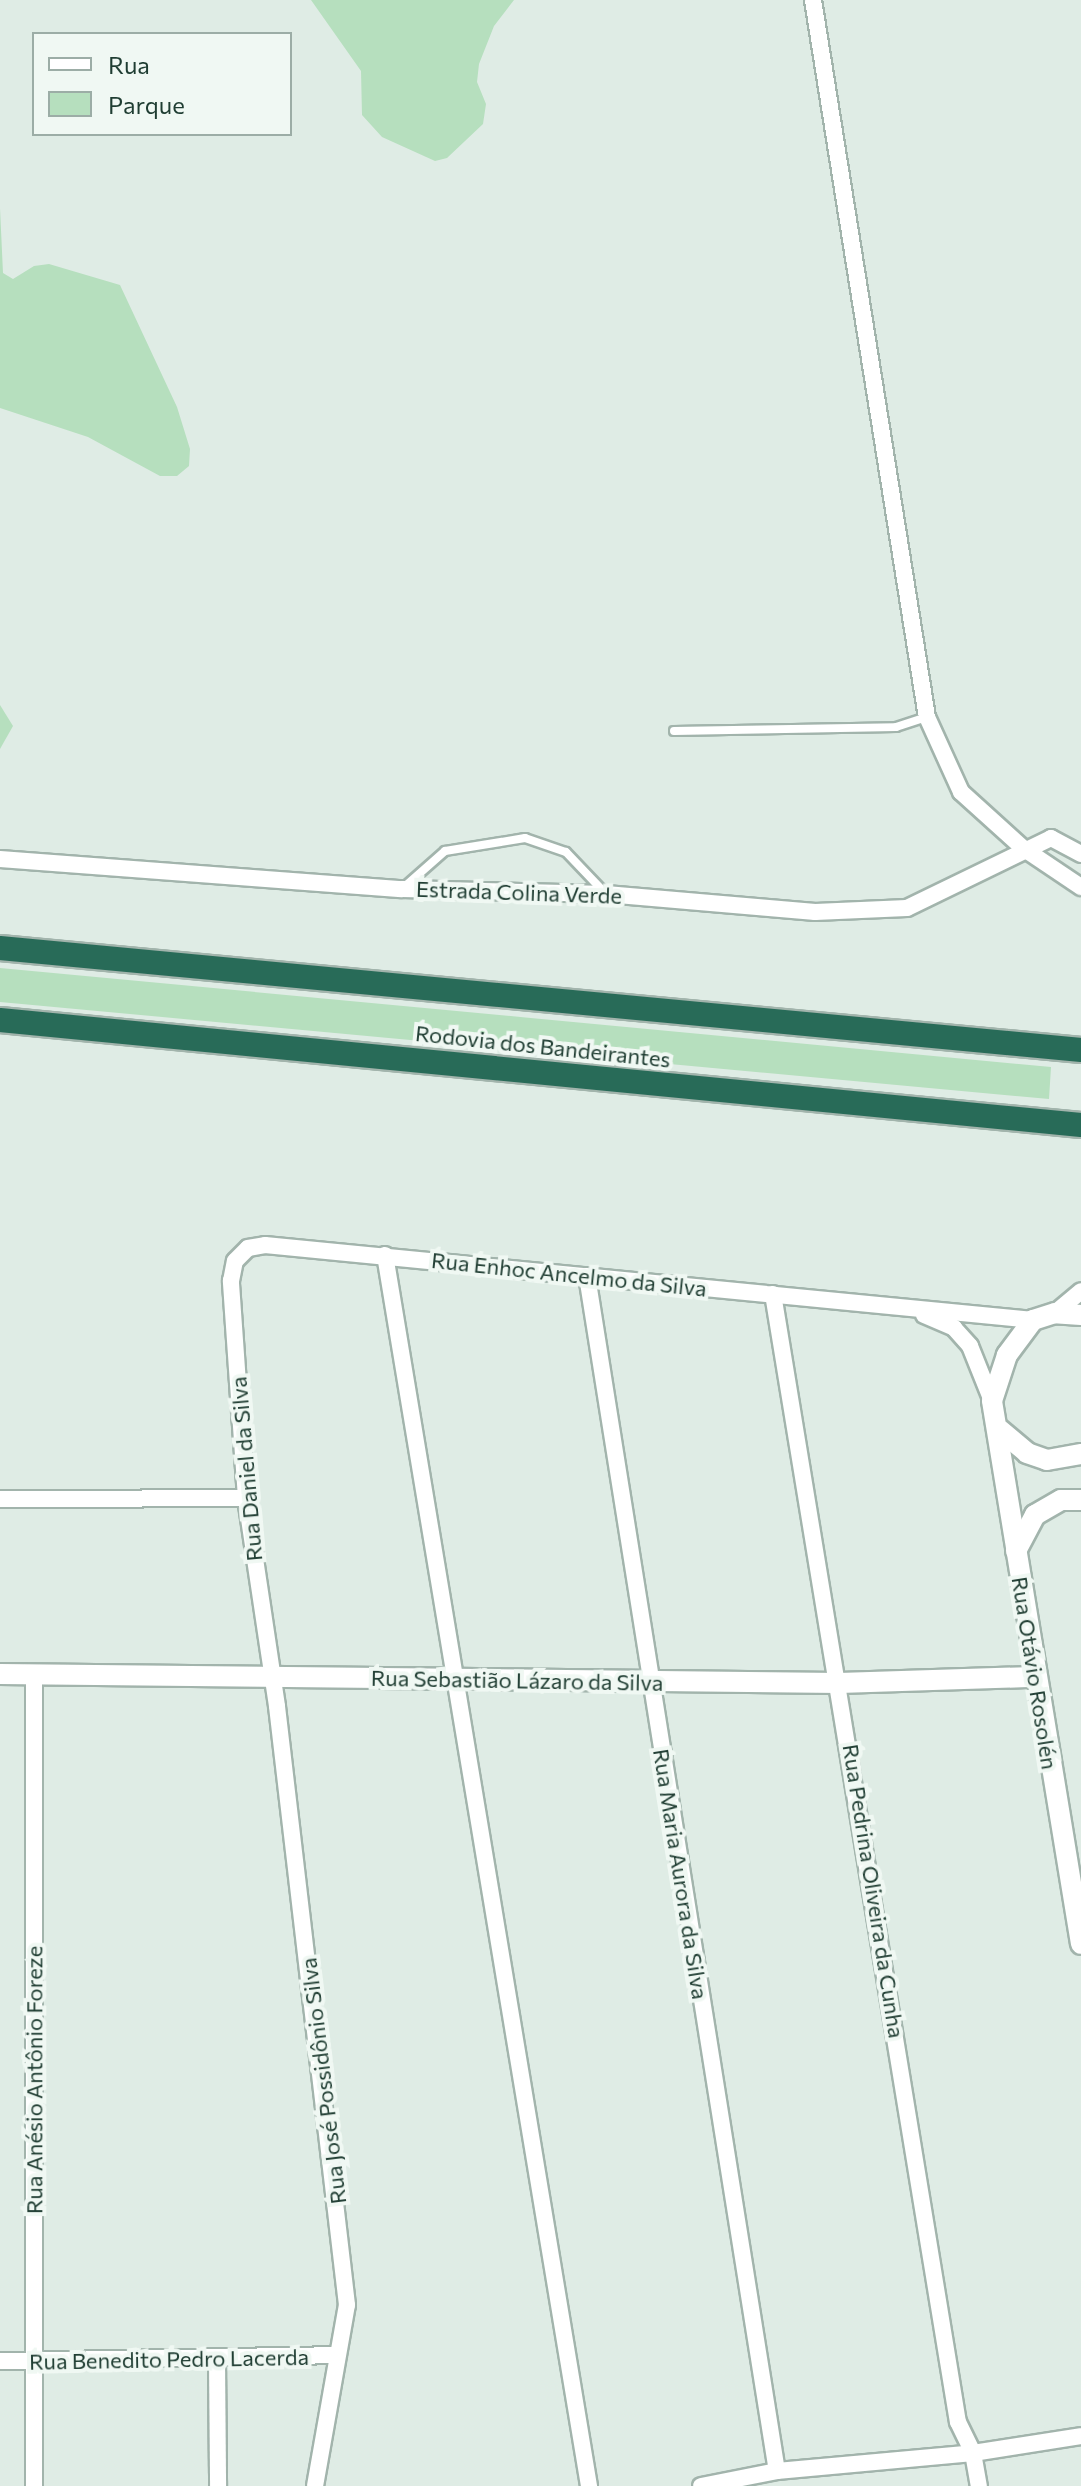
<!DOCTYPE html>
<html>
<head>
<meta charset="utf-8">
<style>
  body { margin:0 }
  #map { position:relative; width:1081px; height:2486px; overflow:hidden; background:#dfece5; font-family:Commissioner,sans-serif }
  div>[style] { position:absolute }
  .green>* { inset:0; background:#b6dfbe }
  .roads { filter:drop-shadow(2px 0 #a2b4ac) drop-shadow(-2px 0 #a2b4ac) drop-shadow(0 2px #a2b4ac) drop-shadow(0 -2px #a2b4ac) }
  .service>* { height:8px; margin:-4px; padding:0 4px; transform-origin:4px; border-radius:4px; background:#fff }
  .minor>* { height:16px; margin:-8px; padding:0 8px; transform-origin:8px; border-radius:8px; background:#fff }
  .tertiary>* { height:20px; margin:-10px; padding:0 10px; transform-origin:10px; border-radius:10px; background:#fff }
  .motorway>* { height:24px; margin:-12px; padding:0 12px; transform-origin:12px; border-radius:12px; background:#286b58 }
  span { translate:-50% -50%; white-space:nowrap; text-align:center; line-height:1.15; -webkit-text-stroke:8px #f0f8f3; paint-order:stroke }
  .street-label { font-size:22px; color:#1f3d32 }
  .legend { position:absolute; left:32px; top:32px; width:260px; height:104px; box-sizing:border-box; background:#f0f8f3; border:2px solid #9cada6; margin:0; padding:10px 14px; list-style:none; font-size:24px; color:#1f3d32 }
  .legend li { display:flex; align-items:center; gap:16px; height:40px }
  .legend b { width:40px; border:2px solid #9cada6 }
</style>
</head>
<body>
<div id="map">
  <div class="green">
    <i style="clip-path:polygon(311px 0,514px 0,494px 26px,479px 64px,477px 82px,486px 104px,483px 124px,447px 158px,435px 161px,382px 137px,362px 115px,361px 71px)"></i>
    <i style="clip-path:polygon(0 208px,3px 273px,13px 279px,34px 266px,49px 264px,120px 285px,177px 407px,190px 449px,189px 466px,177px 476px,160px 476px,88px 437px,0 408px)"></i>
    <i style="clip-path:polygon(0 705px,13px 726px,0 749px)"></i>
    <i style="clip-path:polygon(0 968px,1051px 1067px,1049px 1099px,0 1002px)"></i>
  </div>
  <div class="roads">
    <div class="service">
      <i style="left:674px;top:731px;width:222px;rotate:-1deg"></i>
      <i style="left:896px;top:727px;width:33px;rotate:-18deg"></i>
      <i style="left:403px;top:888px;width:56px;rotate:-41.4deg"></i>
      <i style="left:445px;top:851px;width:81px;rotate:-9.2deg"></i>
      <i style="left:525px;top:838px;width:43px;rotate:18.9deg"></i>
      <i style="left:566px;top:852px;width:57px;rotate:46.4deg"></i>
    </div>
    <div class="minor">
      <i style="left:813px;top:0;width:726px;rotate:80.97deg"></i>
      <i style="left:927px;top:717px;width:82px;rotate:65.6deg"></i>
      <i style="left:961px;top:792px;width:84px;rotate:42.1deg"></i>
      <i style="left:1023px;top:848px;width:70px;rotate:33.9deg"></i>
      <i style="left:0;top:859px;width:403px;rotate:4.3deg"></i>
      <i style="left:402px;top:889px;width:204px;rotate:1.4deg"></i>
      <i style="left:606px;top:894px;width:210px;rotate:4.9deg"></i>
      <i style="left:815px;top:912px;width:92px;rotate:-2.5deg"></i>
      <i style="left:907px;top:908px;width:160px;rotate:-25.9deg"></i>
      <i style="left:1051px;top:838px;width:34px;rotate:28deg"></i>
      <i style="left:385px;top:1255px;width:1248px;rotate:80.59deg"></i>
      <i style="left:587px;top:1276px;width:1210px;rotate:80.97deg"></i>
      <i style="left:773px;top:1294px;width:1143px;rotate:80.69deg"></i>
      <i style="left:958px;top:2422px;width:34px;rotate:64deg"></i>
      <i style="left:973px;top:2453px;width:34px;rotate:80deg"></i>
      <i style="left:1055px;top:1313px;width:34px;rotate:-40deg"></i>
      <i style="left:924px;top:1315px;width:33px;rotate:23deg"></i>
      <i style="left:954px;top:1328px;width:24px;rotate:48deg"></i>
      <i style="left:970px;top:1346px;width:59px;rotate:68.2deg"></i>
      <i style="left:0;top:1499px;width:246px;rotate:-0.2deg"></i>
      <i style="left:34px;top:1674px;width:812px;rotate:90deg"></i>
      <i style="left:0;top:2361px;width:337px;rotate:-1deg"></i>
      <i style="left:217px;top:2361px;width:125px;rotate:89.5deg"></i>
      <i style="left:315px;top:2486px;width:184px;rotate:-80deg"></i>
      <i style="left:347px;top:2305px;width:603px;rotate:-96.67deg"></i>
      <i style="left:277px;top:1706px;width:210px;rotate:-98.5deg"></i>
      <i style="left:246px;top:1498px;width:218px;rotate:-94deg"></i>
      <i style="left:231px;top:1281px;width:20px;rotate:-79deg"></i>
      <i style="left:235px;top:1261px;width:18px;rotate:-45deg"></i>
      <i style="left:248px;top:1248px;width:17px;rotate:-10deg"></i>
      <i style="left:265px;top:1245px;width:772px;rotate:5.58deg"></i>
      <i style="left:701px;top:2486px;width:77px;rotate:-11.2deg"></i>
      <i style="left:777px;top:2471px;width:197px;rotate:-5.2deg"></i>
      <i style="left:973px;top:2453px;width:109px;rotate:-8.9deg"></i>
    </div>
    <div class="tertiary">
      <i style="left:1081px;top:1315px;width:26px;rotate:-176deg"></i>
      <i style="left:1055px;top:1313px;width:23px;rotate:162deg"></i>
      <i style="left:1033px;top:1320px;width:44px;rotate:126.6deg"></i>
      <i style="left:1007px;top:1355px;width:48px;rotate:108.1deg"></i>
      <i style="left:992px;top:1401px;width:550px;rotate:80.69deg"></i>
      <i style="left:1000px;top:1430px;width:35px;rotate:40deg"></i>
      <i style="left:1027px;top:1453px;width:21px;rotate:19deg"></i>
      <i style="left:1047px;top:1460px;width:35px;rotate:-10deg"></i>
      <i style="left:1016px;top:1551px;width:41px;rotate:-62.2deg"></i>
      <i style="left:1035px;top:1515px;width:30px;rotate:-30deg"></i>
      <i style="left:1061px;top:1500px;width:20px"></i>
      <i style="left:0;top:1674px;width:839px;rotate:0.61deg"></i>
      <i style="left:839px;top:1683px;width:195px;rotate:-1.8deg"></i>
    </div>
    <div class="motorway">
      <i style="left:0;top:948px;width:1086px;rotate:5.39deg"></i>
      <i style="left:0;top:1020px;width:1086px;rotate:5.55deg"></i>
    </div>
  </div>
  <div class="street-label">
    <span style="left:519px;top:892px;rotate:2deg">Estrada Colina Verde</span>
    <span style="left:543px;top:1046px;rotate:6deg">Rodovia dos Bandeirantes</span>
    <span style="left:569px;top:1274px;rotate:6deg">Rua Enhoc Ancelmo da Silva</span>
    <span style="left:246px;top:1469px;rotate:-95deg">Rua Daniel da Silva</span>
    <span style="left:1035px;top:1673px;rotate:81deg">Rua Otávio Rosolén</span>
    <span style="left:517px;top:1680px;rotate:1deg">Rua Sebastião Lázaro da Silva</span>
    <span style="left:681px;top:1874px;rotate:81deg">Rua Maria Aurora da Silva</span>
    <span style="left:874px;top:1891px;rotate:81deg">Rua Pedrina Oliveira da Cunha</span>
    <span style="left:34px;top:2080px;rotate:-90deg">Rua Anésio Antônio Foreze</span>
    <span style="left:323px;top:2081px;rotate:-97deg">Rua José Possidônio Silva</span>
    <span style="left:169px;top:2359px;rotate:-1deg">Rua Benedito Pedro Lacerda</span>
  </div>
  <ul class="legend">
  <li><b style="height:10px;background:#fff"></b>Rua</li>
  <li><b style="height:22px;background:#b6dfbe"></b>Parque</li>
  </ul>
</div>
</body>
</html>
